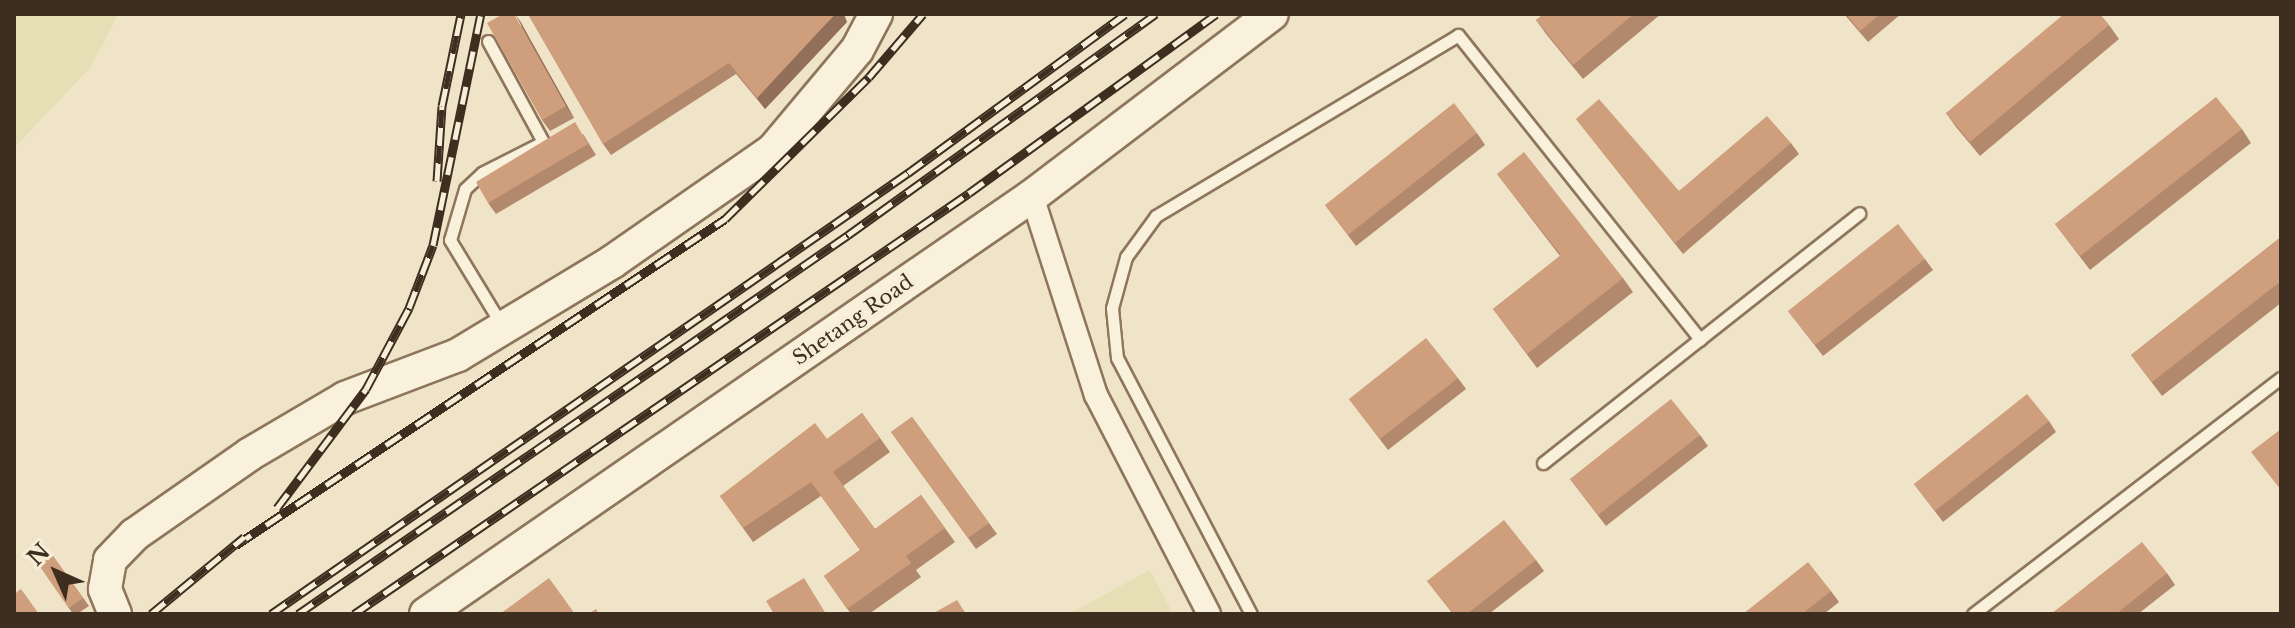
<!DOCTYPE html>
<html>
<head>
<meta charset="utf-8">
<style>
  body { margin:0 }
  #map { position:relative; width:2295px; height:628px; overflow:hidden; background:#f0e4c8; font-family:"Libre Baskerville",serif }
  div>[style] { position:absolute }
  .farmland>* { inset:0; background:#e6deb5 }
  .roads { filter:drop-shadow(2px 0 #8d765c) drop-shadow(-2px 0 #8d765c) drop-shadow(0 2px #8d765c) drop-shadow(0 -2px #8d765c) }
  .lane>* { height:11px; margin:-5.5px; padding:0 5.5px; transform-origin:5.5px; border-radius:5.5px; background:#faf1dc }
  .street>* { height:22px; margin:-11px; padding:0 11px; transform-origin:11px; border-radius:11px; background:#faf1dc }
  .secondary>* { height:32px; margin:-16px; padding:0 16px; transform-origin:16px; border-radius:16px; background:#faf1dc }
  .rail>* { height:9px; margin-top:-4.5px; transform-origin:0; background:repeating-linear-gradient(90deg,#f7eed8 0 18px,#3d2e20 0 36px); box-sizing:border-box; border-block:2px solid #3d2e20 }
  .wall>* { inset:0; background:#b2896c }
  .shaded-wall>* { inset:0; background:#916f58 }
  .building>* { inset:0; background:#cf9f7d }
  span { translate:-50% -50%; white-space:nowrap; text-align:center; line-height:1.15; -webkit-text-stroke:8px #f7eed8; paint-order:stroke }
  .street-label { font-size:20px; color:#3d2e20 }
  .frame { position:absolute; inset:0; border:16px solid #3d2e20; pointer-events:none }
  .north { position:absolute; left:16px; top:532px; width:80px; height:80px; -webkit-text-stroke:6px #f7eed8; paint-order:stroke; rotate:315deg; font-size:22px; font-weight:700; line-height:32px; text-align:center; color:#3d2e20 }
  .north::after { content:''; display:block; margin:auto; width:28px; height:36px; background:#3d2e20; clip-path:polygon(50% 0,100% 100%,50% 72%,0 100%) }
</style>
</head>
<body>
<div id="map">
  <div class="farmland">
    <i style="clip-path:polygon(14px 14px,118px 14px,91px 67px,14px 148px)"></i>
    <i style="clip-path:polygon(1150px 570px,1173px 614px,1069px 614px)"></i>
  </div>
  <div class="roads">
    <div class="lane">
      <i style="left:488px;top:41px;width:115px;rotate:61.4deg"></i>
      <i style="left:543px;top:142px;width:68px;rotate:153.1deg"></i>
      <i style="left:482px;top:173px;width:23px;rotate:137deg"></i>
      <i style="left:465px;top:189px;width:53px;rotate:106.4deg"></i>
      <i style="left:450px;top:240px;width:98px;rotate:58.7deg"></i>
      <i style="left:1543px;top:463px;width:403px;rotate:-38.3deg"></i>
      <i style="left:1251px;top:614px;width:289px;rotate:-117.6deg"></i>
      <i style="left:1117px;top:358px;width:50px;rotate:-95.7deg"></i>
      <i style="left:1112px;top:308px;width:53px;rotate:-74.6deg"></i>
      <i style="left:1126px;top:257px;width:51px;rotate:-53.8deg"></i>
      <i style="left:1156px;top:216px;width:352px;rotate:-30.9deg"></i>
      <i style="left:1458px;top:35px;width:389px;rotate:51.5deg"></i>
      <i style="left:1973px;top:614px;width:388px;rotate:-37.5deg"></i>
    </div>
    <div class="street">
      <i style="left:1032px;top:196px;width:209px;rotate:72.2deg"></i>
      <i style="left:1096px;top:395px;width:246px;rotate:62.7deg"></i>
    </div>
    <div class="secondary">
      <i style="left:115px;top:614px;width:27px;rotate:-112deg"></i>
      <i style="left:105px;top:589px;width:29px;rotate:-80deg"></i>
      <i style="left:110px;top:560px;width:35px;rotate:-46deg"></i>
      <i style="left:134px;top:535px;width:141px;rotate:-34.9deg"></i>
      <i style="left:250px;top:454px;width:110px;rotate:-30.5deg"></i>
      <i style="left:345px;top:398px;width:121px;rotate:-20.8deg"></i>
      <i style="left:458px;top:355px;width:180px;rotate:-31.1deg"></i>
      <i style="left:612px;top:262px;width:196px;rotate:-34.8deg"></i>
      <i style="left:773px;top:150px;width:131px;rotate:-50deg"></i>
      <i style="left:857px;top:50px;width:41px;rotate:-62.2deg"></i>
      <i style="left:426px;top:614px;width:736px;rotate:-34.6deg"></i>
      <i style="left:1032px;top:196px;width:301px;rotate:-37.2deg"></i>
    </div>
  </div>
  <div class="rail">
    <i style="left:437px;top:181px;width:75px;rotate:-86.2deg"></i>
    <i style="left:442px;top:106px;width:94px;rotate:-78.3deg"></i>
    <i style="left:277px;top:508px;width:149px;rotate:-53.2deg"></i>
    <i style="left:366px;top:389px;width:92px;rotate:-62deg"></i>
    <i style="left:409px;top:308px;width:67px;rotate:-69.1deg"></i>
    <i style="left:433px;top:245px;width:236px;rotate:-78.3deg"></i>
    <i style="left:236px;top:545px;width:588px;rotate:-33.69deg"></i>
    <i style="left:725px;top:219px;width:202px;rotate:-44.6deg"></i>
    <i style="left:869px;top:77px;width:83px;rotate:-49.4deg"></i>
    <i style="left:151px;top:614px;width:121px;rotate:-39.6deg"></i>
    <i style="left:271px;top:614px;width:775px;rotate:-34.7deg"></i>
    <i style="left:908px;top:173px;width:269px;rotate:-36.2deg"></i>
    <i style="left:298px;top:614px;width:668px;rotate:-34.57deg"></i>
    <i style="left:848px;top:235px;width:379px;rotate:-35.7deg"></i>
    <i style="left:354px;top:614px;width:745px;rotate:-34.39deg"></i>
    <i style="left:969px;top:193px;width:305px;rotate:-35.9deg"></i>
  </div>
  <div class="wall">
    <i style="clip-path:polygon(528px 14px,847px 22px,765px 109px,736px 74px,611px 155px,603px 144px)"></i>
    <i style="clip-path:polygon(1544px 14px,1661px 14px,1583px 79px,1546px 34px,1536px 20px)"></i>
    <i style="clip-path:polygon(1844px 14px,1901px 14px,1868px 42px)"></i>
    <i style="clip-path:polygon(520px 21px,574px 118px,550px 131px,542px 120px)"></i>
    <i style="clip-path:polygon(2109px 25px,2119px 39px,1980px 156px,1956px 127px,1946px 113px)"></i>
    <i style="clip-path:polygon(1576px 119px,1679px 191px,1791px 143px,1799px 154px,1683px 254px)"></i>
    <i style="clip-path:polygon(2242px 129px,2251px 143px,2090px 270px,2055px 224px)"></i>
    <i style="clip-path:polygon(1477px 133px,1485px 145px,1356px 246px,1325px 205px)"></i>
    <i style="clip-path:polygon(583px 134px,596px 155px,496px 214px,488px 203px)"></i>
    <i style="clip-path:polygon(1497px 174px,1623px 278px,1633px 292px,1537px 368px,1493px 309px,1560px 256px)"></i>
    <i style="clip-path:polygon(2281px 237px,2281px 303px,2162px 396px,2131px 355px)"></i>
    <i style="clip-path:polygon(1925px 259px,1933px 270px,1823px 356px,1788px 311px)"></i>
    <i style="clip-path:polygon(1458px 378px,1466px 389px,1388px 450px,1349px 399px)"></i>
    <i style="clip-path:polygon(862px 413px,890px 452px,843px 486px,875px 529px,921px 495px,955px 542px,916px 570px,921px 577px,869px 614px,851px 614px,824px 576px,860px 550px,821px 496px,753px 542px,720px 496px,827px 439px)"></i>
    <i style="clip-path:polygon(912px 417px,997px 534px,976px 549px,891px 432px)"></i>
    <i style="clip-path:polygon(2049px 421px,2056px 432px,1943px 522px,1914px 484px)"></i>
    <i style="clip-path:polygon(1700px 435px,1708px 446px,1606px 526px,1570px 479px)"></i>
    <i style="clip-path:polygon(53px 556px,89px 606px,77px 614px,73px 614px,39px 565px)"></i>
    <i style="clip-path:polygon(1536px 560px,1544px 571px,1489px 614px,1453px 614px,1427px 581px)"></i>
    <i style="clip-path:polygon(2167px 573px,2175px 585px,2138px 614px,2051px 614px)"></i>
    <i style="clip-path:polygon(1831px 591px,1839px 602px,1824px 614px,1743px 614px)"></i>
  </div>
  <div class="shaded-wall">
    <i style="clip-path:polygon(515px 14px,520px 21px,574px 118px,566px 106px)"></i>
    <i style="clip-path:polygon(835px 14px,844px 14px,847px 22px,765px 109px,757px 98px)"></i>
  </div>
  <div class="building">
    <i style="clip-path:polygon(503px 14px,514px 14px,566px 106px,542px 120px,487px 23px)"></i>
    <i style="clip-path:polygon(528px 14px,835px 14px,757px 98px,729px 63px,603px 144px)"></i>
    <i style="clip-path:polygon(1544px 14px,1634px 14px,1573px 65px,1536px 20px)"></i>
    <i style="clip-path:polygon(1846px 14px,1880px 14px,1860px 31px)"></i>
    <i style="clip-path:polygon(2064px 14px,2100px 14px,2109px 25px,1970px 142px,1946px 113px)"></i>
    <i style="clip-path:polygon(2216px 97px,2242px 129px,2080px 256px,2055px 224px)"></i>
    <i style="clip-path:polygon(1599px 99px,1679px 191px,1767px 116px,1791px 143px,1675px 243px,1576px 119px)"></i>
    <i style="clip-path:polygon(1454px 103px,1477px 133px,1348px 235px,1325px 205px)"></i>
    <i style="clip-path:polygon(575px 122px,588px 144px,488px 203px,476px 182px)"></i>
    <i style="clip-path:polygon(1524px 152px,1623px 278px,1527px 354px,1493px 309px,1561px 255px,1497px 174px)"></i>
    <i style="clip-path:polygon(1898px 224px,1925px 259px,1815px 345px,1788px 311px)"></i>
    <i style="clip-path:polygon(2281px 237px,2281px 281px,2152px 382px,2131px 355px)"></i>
    <i style="clip-path:polygon(1426px 338px,1458px 378px,1380px 439px,1349px 399px)"></i>
    <i style="clip-path:polygon(2027px 394px,2049px 421px,1935px 511px,1914px 484px)"></i>
    <i style="clip-path:polygon(1671px 399px,1700px 435px,1598px 515px,1570px 479px)"></i>
    <i style="clip-path:polygon(862px 413px,880px 438px,833px 472px,875px 529px,921px 495px,945px 528px,906px 556px,911px 563px,847px 609px,824px 576px,860px 550px,811px 482px,743px 528px,720px 496px,815px 423px,827px 439px)"></i>
    <i style="clip-path:polygon(912px 417px,989px 523px,968px 538px,891px 432px)"></i>
    <i style="clip-path:polygon(2281px 429px,2281px 490px,2251px 452px)"></i>
    <i style="clip-path:polygon(1504px 520px,1536px 560px,1467px 614px,1454px 614px,1427px 581px)"></i>
    <i style="clip-path:polygon(2142px 542px,2167px 573px,2116px 614px,2051px 614px)"></i>
    <i style="clip-path:polygon(53px 556px,83px 598px,69px 608px,39px 565px)"></i>
    <i style="clip-path:polygon(1808px 562px,1831px 591px,1802px 614px,1743px 614px)"></i>
    <i style="clip-path:polygon(549px 578px,575px 614px,500px 614px)"></i>
    <i style="clip-path:polygon(804px 578px,826px 614px,774px 614px,766px 601px)"></i>
    <i style="clip-path:polygon(21px 589px,39px 614px,14px 614px,14px 594px)"></i>
    <i style="clip-path:polygon(957px 600px,966px 614px,932px 614px)"></i>
    <i style="clip-path:polygon(596px 609px,599px 614px,588px 614px)"></i>
  </div>
  <div class="street-label">
    <span style="left:853px;top:320px;rotate:-35deg">Shetang Road</span>
  </div>
  <div class="frame"></div>
  <div class="north">N</div>
</div>
</body>
</html>
